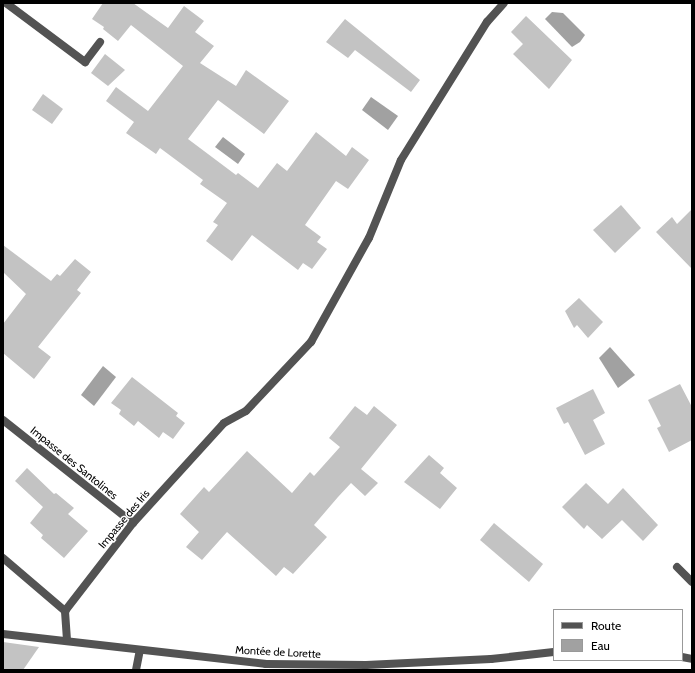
<!DOCTYPE html>
<html>
<head>
<meta charset="utf-8">
<style>
  body { margin:0 }
  #map { position:relative; width:695px; height:673px; overflow:hidden; background:#fff; font-family:Cabin,sans-serif }
  div>[style] { position:absolute }
  .water>* { inset:0; background:#a1a1a1 }
  .building>* { inset:0; background:#c3c3c3 }
  .lane>* { height:8px; margin:-4px; padding:0 4px; transform-origin:4px; border-radius:4px; background:#535353 }
  .street>* { height:8px; margin:-4px; padding:0 4px; transform-origin:4px; border-radius:4px; background:#535353 }
  span { translate:-50% -50%; white-space:nowrap; text-align:center; line-height:1.15; -webkit-text-stroke:3px #fff; paint-order:stroke }
  .street-label { font-size:11px; color:#000 }
  .frame { position:absolute; inset:0; border:4px solid #000; pointer-events:none }
  .legend { position:absolute; left:553px; top:609px; width:130px; height:52px; box-sizing:border-box; background:#fff; border:1px solid #999; margin:0; padding:5px 7px; list-style:none; font-size:12px; color:#000 }
  .legend li { display:flex; align-items:center; gap:8px; height:20px }
  .legend b { width:20px; border:1px solid #999 }
</style>
</head>
<body>
<div id="map">
  <div class="water">
    <i style="clip-path:polygon(552px 12px,563px 13px,585px 35px,580px 42px,572px 47px,545px 19px)"></i>
    <i style="clip-path:polygon(371px 97px,398px 116px,388px 130px,362px 110px)"></i>
    <i style="clip-path:polygon(223px 137px,245px 154px,238px 164px,215px 147px)"></i>
    <i style="clip-path:polygon(610px 347px,635px 375px,618px 388px,599px 358px)"></i>
    <i style="clip-path:polygon(103px 366px,116px 377px,94px 406px,81px 395px)"></i>
  </div>
  <div class="building">
    <i style="clip-path:polygon(103px 3px,133px 3px,168px 28px,184px 6px,204px 21px,195px 32px,214px 46px,200px 63px,236px 86px,246px 70px,289px 101px,264px 134px,218px 100px,188px 139px,236px 175px,238px 173px,258px 188px,277px 163px,287px 171px,316px 132px,346px 156px,352px 147px,369px 160px,348px 189px,336px 181px,305px 225px,321px 237px,317px 242px,327px 249px,312px 269px,303px 263px,298px 270px,252px 235px,232px 261px,206px 241px,218px 225px,213px 222px,227px 203px,200px 184px,203px 180px,160px 148px,156px 154px,126px 133px,134px 122px,106px 101px,116px 87px,148px 111px,183px 66px,131px 25px,118px 41px,103px 29px,104px 27px,92px 19px)"></i>
    <i style="clip-path:polygon(526px 16px,572px 60px,549px 89px,513px 54px,523px 44px,511px 32px)"></i>
    <i style="clip-path:polygon(345px 19px,420px 80px,411px 92px,355px 50px,348px 58px,326px 42px)"></i>
    <i style="clip-path:polygon(105px 54px,125px 70px,108px 86px,91px 73px)"></i>
    <i style="clip-path:polygon(43px 94px,63px 109px,52px 124px,32px 110px)"></i>
    <i style="clip-path:polygon(621px 205px,641px 228px,615px 253px,593px 230px)"></i>
    <i style="clip-path:polygon(692px 209px,692px 269px,656px 232px,672px 217px,677px 224px)"></i>
    <i style="clip-path:polygon(3px 245px,51px 281px,57px 274px,60px 276px,75px 259px,91px 272px,77px 290px,81px 293px,38px 347px,51px 357px,34px 379px,3px 353px,3px 324px,26px 294px,3px 272px)"></i>
    <i style="clip-path:polygon(579px 298px,603px 322px,588px 338px,577px 325px,574px 328px,565px 311px)"></i>
    <i style="clip-path:polygon(132px 377px,178px 413px,176px 416px,185px 423px,173px 439px,163px 432px,159px 438px,138px 421px,134px 426px,119px 414px,121px 410px,111px 403px)"></i>
    <i style="clip-path:polygon(680px 384px,692px 407px,692px 440px,669px 452px,657px 428px,661px 426px,648px 400px)"></i>
    <i style="clip-path:polygon(593px 389px,605px 413px,593px 420px,605px 444px,585px 455px,568px 422px,564px 424px,556px 408px)"></i>
    <i style="clip-path:polygon(355px 406px,367px 415px,374px 406px,397px 425px,361px 469px,378px 483px,365px 496px,351px 483px,338px 497px,314px 525px,327px 537px,293px 574px,284px 567px,276px 576px,227px 532px,202px 560px,186px 547px,199px 532px,180px 514px,204px 487px,209px 492px,247px 451px,292px 493px,310px 472px,314px 476px,340px 447px,329px 438px)"></i>
    <i style="clip-path:polygon(429px 455px,444px 468px,440px 473px,457px 488px,440px 509px,404px 482px)"></i>
    <i style="clip-path:polygon(27px 468px,54px 494px,56px 493px,74px 508px,68px 514px,88px 531px,64px 558px,41px 538px,43px 535px,30px 523px,43px 507px,15px 481px)"></i>
    <i style="clip-path:polygon(586px 483px,608px 504px,623px 488px,658px 525px,643px 541px,622px 520px,602px 539px,587px 525px,584px 529px,562px 507px)"></i>
    <i style="clip-path:polygon(494px 523px,543px 564px,529px 582px,480px 540px)"></i>
    <i style="clip-path:polygon(3px 642px,39px 647px,23px 670px,3px 670px)"></i>
  </div>
  <div class="lane">
    <i style="left:6px;top:3px;width:99px;rotate:36.8deg"></i>
    <i style="left:85px;top:62px;width:25px;rotate:-53deg"></i>
    <i style="left:224px;top:423px;width:25px;rotate:-29deg"></i>
    <i style="left:246px;top:411px;width:95px;rotate:-46.7deg"></i>
    <i style="left:311px;top:342px;width:119px;rotate:-60.9deg"></i>
    <i style="left:369px;top:238px;width:84px;rotate:-67.7deg"></i>
    <i style="left:401px;top:160px;width:163px;rotate:-58.1deg"></i>
    <i style="left:487px;top:22px;width:25px;rotate:-48deg"></i>
  </div>
  <div class="street">
    <i style="left:3px;top:420px;width:166px;rotate:38.4deg"></i>
    <i style="left:3px;top:558px;width:82px;rotate:40.5deg"></i>
    <i style="left:677px;top:567px;width:21px;rotate:45deg"></i>
    <i style="left:3px;top:634px;width:265px;rotate:6.5deg"></i>
    <i style="left:266px;top:664px;width:100px;rotate:0.6deg"></i>
    <i style="left:366px;top:665px;width:125px;rotate:-2.7deg"></i>
    <i style="left:491px;top:659px;width:63px;rotate:-6.3deg"></i>
    <i style="left:67px;top:640px;width:29px;rotate:-94deg"></i>
    <i style="left:65px;top:611px;width:111px;rotate:-52.3deg"></i>
    <i style="left:133px;top:523px;width:135px;rotate:-47.7deg"></i>
    <i style="left:682px;top:657px;width:10px;rotate:11deg"></i>
    <i style="left:136px;top:670px;width:20px;rotate:-79deg"></i>
  </div>
  <div class="street-label">
    <span style="left:74px;top:463px;rotate:39deg">Impasse des Santolines</span>
    <span style="left:124px;top:519px;rotate:-50deg">Impasse des Iris</span>
    <span style="left:278px;top:652px;rotate:3deg">Montée de Lorette</span>
  </div>
  <div class="frame"></div>
  <ul class="legend">
  <li><b style="height:5px;background:#535353"></b>Route</li>
  <li><b style="height:11px;background:#a1a1a1"></b>Eau</li>
  </ul>
</div>
</body>
</html>
